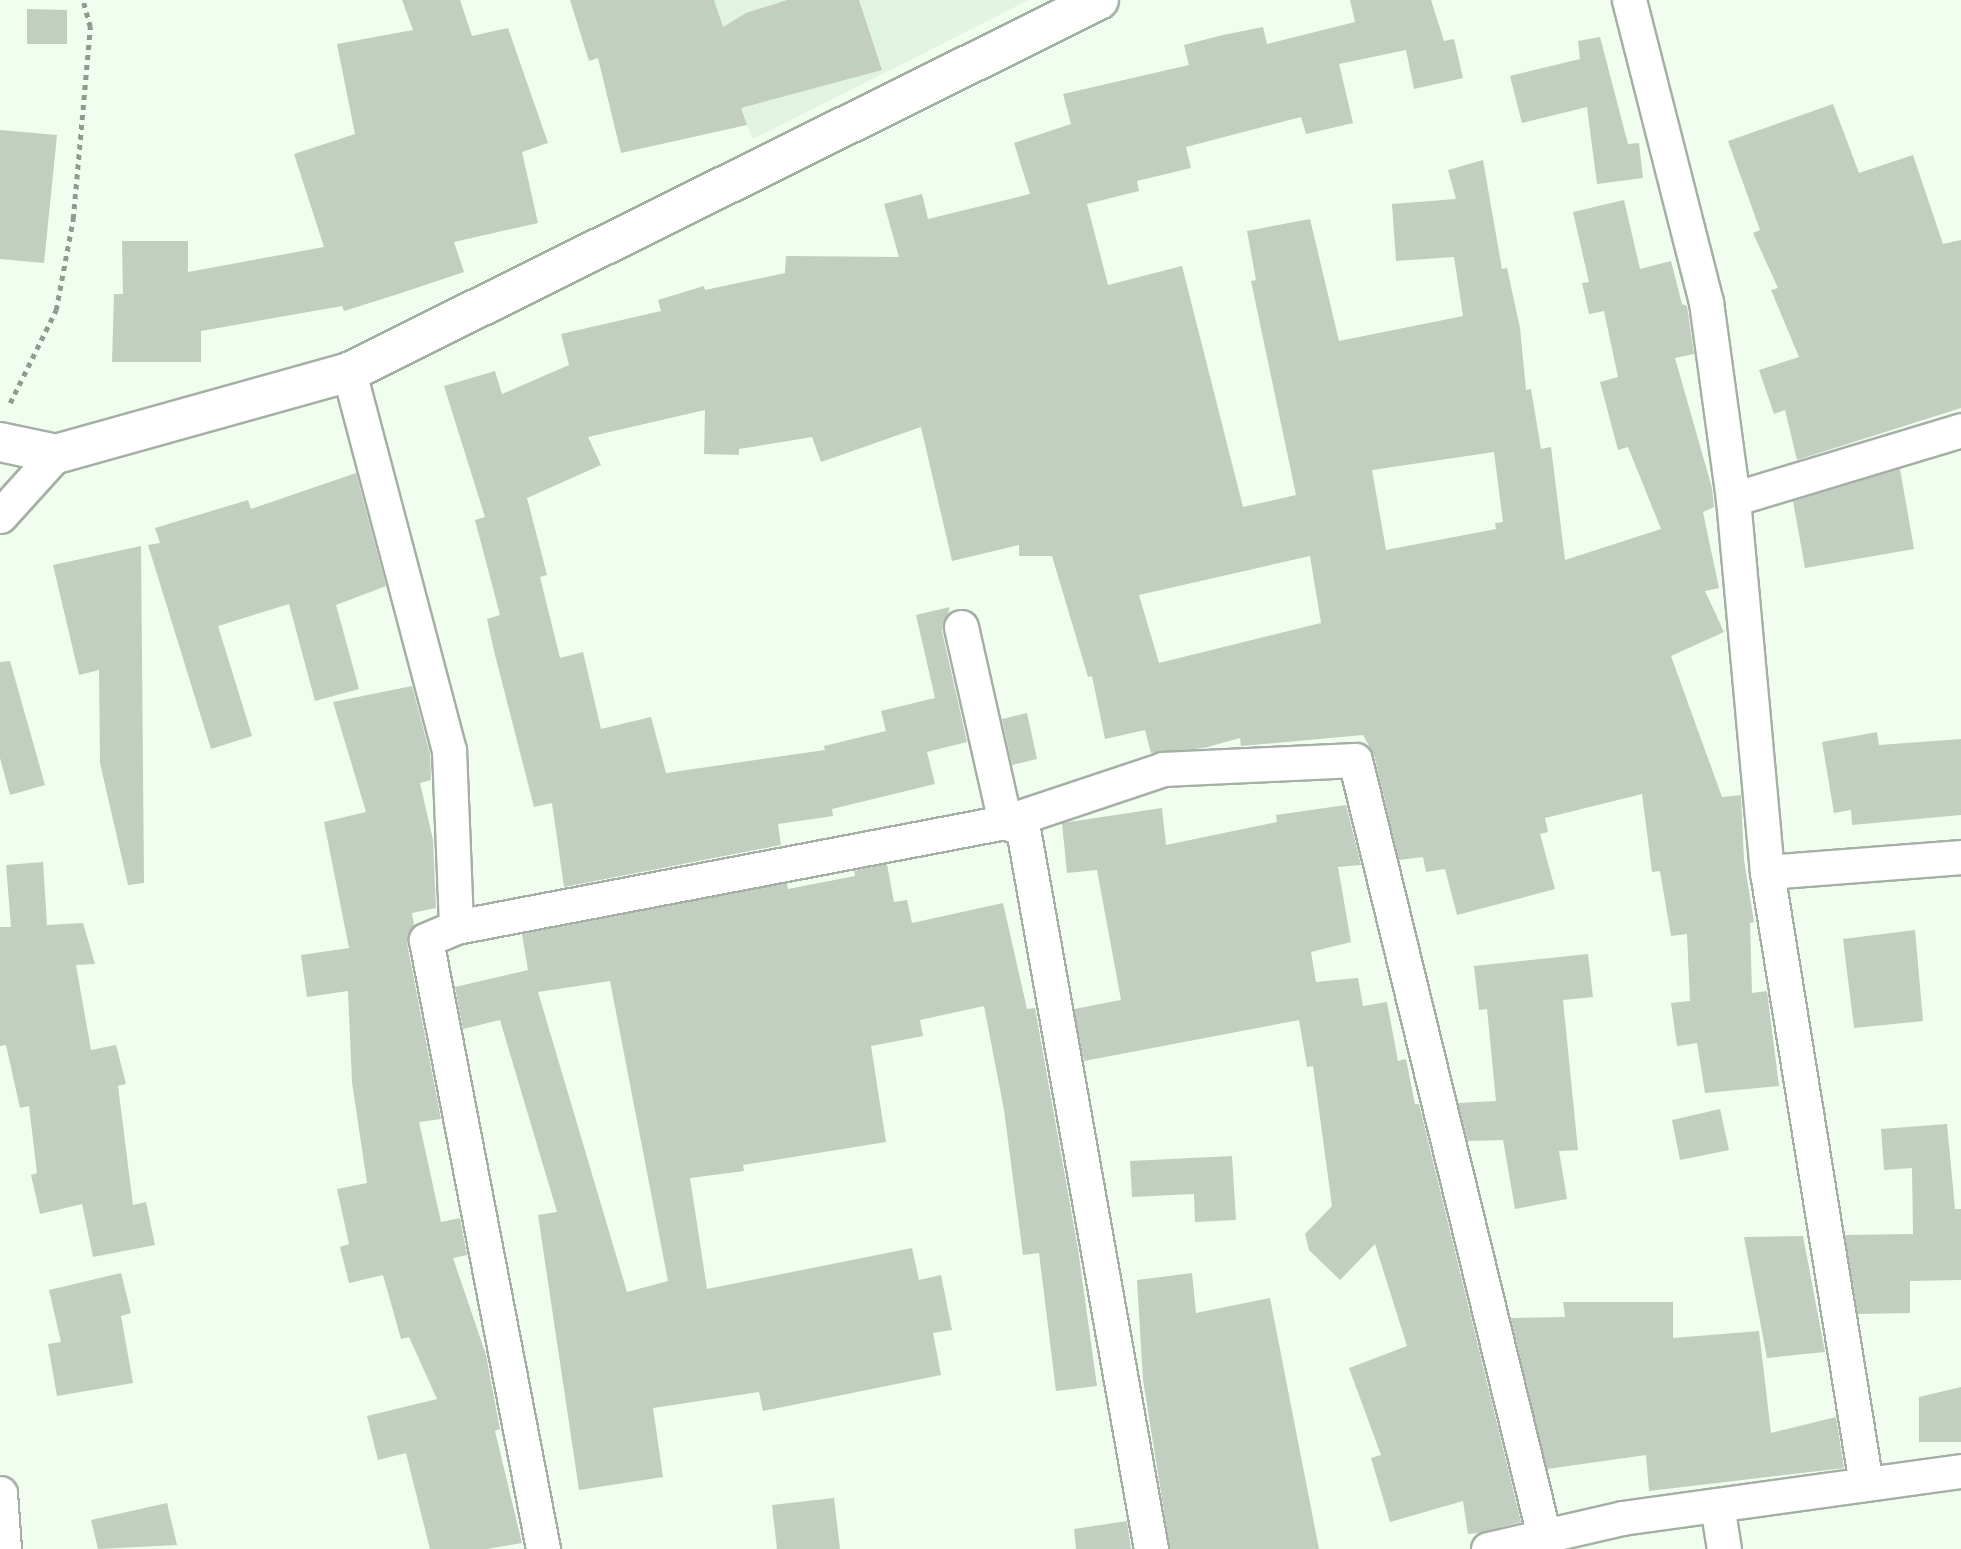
<!DOCTYPE html>
<html>
<head>
<meta charset="utf-8">
<style>
  body { margin:0 }
  #map { position:relative; width:1961px; height:1549px; overflow:hidden; background:#f0fdef; font-family:"Fira Sans",sans-serif }
  div>[style] { position:absolute }
  .built>* { inset:0; background:#e1f4e1 }
  .building>* { inset:0; background:#c1cec0 }
  .path>* { height:4.5px; margin-top:-2.25px; transform-origin:0; background:repeating-linear-gradient(90deg,#909a90 0 5px,transparent 0 10px) }
  .roads { filter:drop-shadow(2px 0 #a3b0a3) drop-shadow(-2px 0 #a3b0a3) drop-shadow(0 2px #a3b0a3) drop-shadow(0 -2px #a3b0a3) }
  .street>* { height:33px; margin:-16.5px; padding:0 16.5px; transform-origin:16.5px; border-radius:16.5px; background:#fff }
  .secondary>* { height:38px; margin:-19px; padding:0 19px; transform-origin:19px; border-radius:19px; background:#fff }
  span { translate:-50% -50%; white-space:nowrap; text-align:center; line-height:1.15; -webkit-text-stroke:7px #fff; paint-order:stroke }
</style>
</head>
<body>
<div id="map">
  <div class="built">
    <i style="clip-path:polygon(691px 0,1029px 0,753px 139px)"></i>
  </div>
  <div class="building">
    <i style="clip-path:polygon(402px 0,460px 0,472px 36px,508px 28px,548px 143px,522px 152px,538px 223px,454px 242px,464px 272px,398px 294px,344px 311px,342px 306px,201px 331px,201px 362px,112px 362px,114px 294px,123px 294px,122px 241px,188px 241px,188px 272px,324px 247px,294px 154px,355px 134px,337px 44px,413px 30px)"></i>
    <i style="clip-path:polygon(570px 0,714px 0,723px 27px,746px 13px,787px 0,859px 0,882px 70px,741px 108px,747px 125px,621px 153px,598px 58px,589px 61px)"></i>
    <i style="clip-path:polygon(evenodd,1350px 0,1431px 0,1444px 41px,1454px 39px,1463px 78px,1414px 89px,1406px 50px,1339px 64px,1353px 123px,1306px 134px,1301px 117px,1186px 147px,1191px 168px,1137px 181px,1139px 191px,1087px 204px,1108px 285px,1182px 266px,1243px 507px,1296px 495px,1251px 281px,1256px 280px,1247px 231px,1310px 219px,1339px 341px,1463px 316px,1454px 257px,1396px 261px,1392px 204px,1456px 199px,1448px 170px,1483px 160px,1502px 269px,1507px 268px,1520px 328px,1526px 390px,1531px 389px,1541px 449px,1551px 447px,1565px 560px,1661px 529px,1628px 447px,1618px 450px,1600px 382px,1618px 377px,1604px 311px,1589px 314px,1582px 283px,1589px 282px,1573px 212px,1624px 200px,1640px 269px,1671px 261px,1682px 304px,1687px 306px,1694px 354px,1675px 358px,1712px 488px,1714px 507px,1703px 512px,1719px 588px,1705px 591px,1724px 632px,1671px 656px,1722px 797px,1741px 795px,1744px 860px,1754px 922px,1750px 923px,1752px 993px,1767px 991px,1779px 1086px,1705px 1093px,1697px 1043px,1677px 1046px,1671px 1003px,1690px 1001px,1687px 934px,1671px 936px,1660px 871px,1652px 872px,1642px 794px,1545px 818px,1548px 832px,1540px 834px,1555px 889px,1457px 915px,1445px 869px,1426px 872px,1423px 857px,1399px 860px,1374px 755px,1363px 735px,1241px 746px,1240px 738px,1204px 748px,1151px 753px,1145px 730px,1105px 739px,1092px 676px,1088px 677px,1052px 556px,1019px 556px,1019px 545px,952px 561px,921px 427px,821px 462px,812px 437px,739px 449px,739px 455px,704px 454px,705px 410px,588px 437px,601px 465px,527px 498px,547px 575px,540px 577px,560px 658px,583px 652px,601px 729px,651px 717px,666px 773px,825px 750px,824px 746px,886px 731px,881px 711px,935px 698px,916px 615px,950px 607px,942px 631px,967px 742px,927px 752px,935px 784px,832px 809px,833px 816px,778px 824px,781px 845px,564px 887px,552px 803px,534px 807px,494px 651px,487px 619px,500px 615px,475px 520px,485px 517px,444px 386px,495px 371px,502px 394px,569px 365px,561px 334px,661px 311px,658px 300px,704px 286px,705px 290px,785px 273px,786px 256px,899px 257px,884px 204px,922px 194px,928px 219px,1030px 194px,1014px 143px,1071px 124px,1063px 94px,1189px 65px,1184px 45px,1223px 35px,1263px 27px,1267px 44px,1355px 22px,1350px 0,1494px 452px,1503px 522px,1495px 523px,1496px 529px,1386px 550px,1372px 470px,1494px 452px,1350px 0,1310px 556px,1321px 623px,1159px 663px,1139px 595px,1310px 556px)"></i>
    <i style="clip-path:polygon(27px 9px,67px 10px,67px 44px,27px 44px)"></i>
    <i style="clip-path:polygon(1600px 37px,1628px 144px,1639px 143px,1643px 178px,1597px 184px,1587px 107px,1522px 123px,1510px 76px,1580px 59px,1578px 41px)"></i>
    <i style="clip-path:polygon(1833px 104px,1859px 173px,1913px 155px,1943px 244px,1961px 240px,1961px 408px,1797px 460px,1785px 410px,1774px 414px,1759px 370px,1799px 357px,1771px 290px,1778px 288px,1753px 233px,1760px 230px,1728px 141px)"></i>
    <i style="clip-path:polygon(0 130px,57px 135px,44px 263px,0 259px)"></i>
    <i style="clip-path:polygon(1900px 469px,1914px 549px,1805px 568px,1793px 501px)"></i>
    <i style="clip-path:polygon(356px 473px,386px 586px,336px 605px,359px 689px,315px 701px,289px 604px,218px 626px,252px 736px,211px 749px,148px 545px,160px 543px,155px 528px,248px 500px,251px 509px)"></i>
    <i style="clip-path:polygon(141px 546px,144px 883px,128px 885px,100px 763px,99px 670px,79px 675px,53px 565px)"></i>
    <i style="clip-path:polygon(10px 661px,45px 785px,10px 795px,0 758px,0 662px)"></i>
    <i style="clip-path:polygon(412px 686px,430px 754px,431px 780px,420px 783px,433px 840px,436px 908px,412px 913px,414px 925px,407px 943px,441px 1119px,419px 1122px,441px 1222px,460px 1218px,467px 1255px,453px 1258px,486px 1355px,500px 1429px,495px 1431px,522px 1543px,487px 1549px,430px 1549px,406px 1453px,378px 1460px,367px 1416px,437px 1399px,409px 1337px,401px 1339px,383px 1275px,349px 1283px,340px 1247px,349px 1244px,337px 1189px,367px 1183px,352px 1082px,348px 991px,307px 997px,301px 955px,349px 948px,324px 822px,366px 812px,333px 702px)"></i>
    <i style="clip-path:polygon(1027px 713px,1037px 759px,1012px 765px,1002px 719px)"></i>
    <i style="clip-path:polygon(1877px 732px,1879px 745px,1961px 739px,1961px 815px,1852px 825px,1851px 810px,1834px 813px,1822px 742px)"></i>
    <i style="clip-path:polygon(1346px 805px,1361px 865px,1338px 867px,1351px 942px,1311px 952px,1316px 982px,1358px 978px,1363px 1006px,1387px 1002px,1398px 1061px,1406px 1059px,1415px 1104px,1419px 1104px,1521px 1522px,1479px 1533px,1468px 1534px,1463px 1501px,1390px 1522px,1371px 1458px,1381px 1455px,1349px 1368px,1407px 1346px,1375px 1244px,1340px 1280px,1309px 1250px,1305px 1234px,1332px 1206px,1313px 1066px,1307px 1067px,1299px 1020px,1084px 1061px,1074px 1009px,1121px 1000px,1097px 870px,1067px 873px,1062px 823px,1162px 808px,1166px 845px,1277px 822px,1276px 815px)"></i>
    <i style="clip-path:polygon(43px 862px,47px 925px,83px 923px,95px 964px,76px 965px,91px 1050px,116px 1045px,126px 1084px,118px 1086px,133px 1205px,146px 1202px,155px 1245px,93px 1257px,82px 1204px,40px 1214px,31px 1175px,37px 1173px,29px 1106px,20px 1108px,6px 1045px,0 1046px,0 927px,11px 927px,6px 865px)"></i>
    <i style="clip-path:polygon(evenodd,887px 864px,894px 902px,907px 900px,912px 923px,1003px 903px,1027px 1009px,1035px 1008px,1078px 1249px,1097px 1386px,1056px 1391px,1039px 1253px,1023px 1255px,1004px 1110px,984px 1006px,920px 1020px,923px 1036px,871px 1046px,886px 1142px,743px 1165px,744px 1171px,690px 1178px,707px 1289px,912px 1248px,919px 1280px,941px 1275px,952px 1330px,933px 1333px,941px 1375px,763px 1411px,759px 1392px,653px 1408px,663px 1477px,579px 1490px,538px 1215px,557px 1212px,500px 1020px,463px 1029px,455px 987px,528px 970px,522px 934px,787px 883px,788px 889px,855px 876px,854px 871px,887px 864px,610px 981px,668px 1281px,627px 1292px,538px 992px,610px 981px)"></i>
    <i style="clip-path:polygon(1915px 930px,1923px 1021px,1854px 1028px,1843px 939px)"></i>
    <i style="clip-path:polygon(1588px 954px,1593px 997px,1563px 1000px,1578px 1150px,1559px 1151px,1567px 1199px,1515px 1209px,1503px 1140px,1468px 1141px,1458px 1103px,1496px 1101px,1487px 1009px,1479px 1010px,1474px 966px)"></i>
    <i style="clip-path:polygon(1720px 1109px,1729px 1150px,1680px 1160px,1672px 1120px)"></i>
    <i style="clip-path:polygon(1947px 1124px,1955px 1209px,1961px 1209px,1961px 1280px,1910px 1281px,1910px 1313px,1858px 1314px,1845px 1235px,1913px 1234px,1912px 1168px,1884px 1170px,1881px 1129px)"></i>
    <i style="clip-path:polygon(1232px 1156px,1236px 1220px,1195px 1222px,1194px 1194px,1132px 1197px,1130px 1161px)"></i>
    <i style="clip-path:polygon(1803px 1236px,1825px 1352px,1767px 1358px,1744px 1237px)"></i>
    <i style="clip-path:polygon(121px 1273px,131px 1313px,121px 1316px,133px 1383px,57px 1396px,48px 1344px,61px 1342px,49px 1290px)"></i>
    <i style="clip-path:polygon(1192px 1273px,1196px 1313px,1270px 1298px,1319px 1549px,1170px 1549px,1143px 1380px,1137px 1280px)"></i>
    <i style="clip-path:polygon(1563px 1302px,1673px 1302px,1673px 1338px,1759px 1331px,1771px 1433px,1836px 1417px,1844px 1468px,1649px 1491px,1646px 1455px,1547px 1469px,1511px 1318px,1565px 1317px)"></i>
    <i style="clip-path:polygon(1961px 1387px,1961px 1442px,1919px 1442px,1919px 1397px)"></i>
    <i style="clip-path:polygon(834px 1498px,840px 1549px,777px 1549px,772px 1505px)"></i>
    <i style="clip-path:polygon(167px 1503px,177px 1545px,98px 1549px,91px 1520px)"></i>
    <i style="clip-path:polygon(1127px 1521px,1131px 1549px,1076px 1549px,1074px 1529px)"></i>
  </div>
  <div class="path">
    <i style="left:10px;top:403px;width:104px;rotate:-63.7deg"></i>
    <i style="left:56px;top:310px;width:93px;rotate:-79.4deg"></i>
    <i style="left:73px;top:219px;width:193px;rotate:-84.9deg"></i>
    <i style="left:90px;top:27px;width:28px;rotate:-105deg"></i>
  </div>
  <div class="roads">
    <div class="street">
      <i style="left:1629px;top:0;width:312px;rotate:75.7deg"></i>
      <i style="left:1706px;top:302px;width:199px;rotate:82.2deg"></i>
      <i style="left:1733px;top:499px;width:375px;rotate:84.8deg"></i>
      <i style="left:1767px;top:872px;width:620px;rotate:80.81deg"></i>
      <i style="left:349px;top:372px;width:391px;rotate:75.2deg"></i>
      <i style="left:449px;top:750px;width:177px;rotate:87.7deg"></i>
      <i style="left:456px;top:927px;width:33px;rotate:157deg"></i>
      <i style="left:426px;top:940px;width:620px;rotate:79.12deg"></i>
      <i style="left:1733px;top:499px;width:238px;rotate:-16.8deg"></i>
      <i style="left:0;top:516px;width:84px;rotate:-47.9deg"></i>
      <i style="left:961px;top:627px;width:200px;rotate:77.3deg"></i>
      <i style="left:1005px;top:822px;width:19px;rotate:21deg"></i>
      <i style="left:1023px;top:829px;width:731px;rotate:79.92deg"></i>
      <i style="left:1767px;top:872px;width:195px;rotate:-4.4deg"></i>
      <i style="left:456px;top:927px;width:559px;rotate:-10.83deg"></i>
      <i style="left:1005px;top:822px;width:167px;rotate:-18.5deg"></i>
      <i style="left:1163px;top:769px;width:192px;rotate:-2.7deg"></i>
      <i style="left:1355px;top:760px;width:799px;rotate:76.31deg"></i>
      <i style="left:0;top:1493px;width:56px;rotate:85.9deg"></i>
      <i style="left:1717px;top:1505px;width:45px;rotate:81deg"></i>
      <i style="left:1488px;top:1549px;width:138px;rotate:-13deg"></i>
      <i style="left:1622px;top:1518px;width:342px;rotate:-7.9deg"></i>
    </div>
    <div class="secondary">
      <i style="left:0;top:442px;width:57px;rotate:12.1deg"></i>
      <i style="left:56px;top:454px;width:304px;rotate:-15.6deg"></i>
      <i style="left:349px;top:372px;width:837px;rotate:-26.38deg"></i>
    </div>
  </div>
</div>
</body>
</html>
